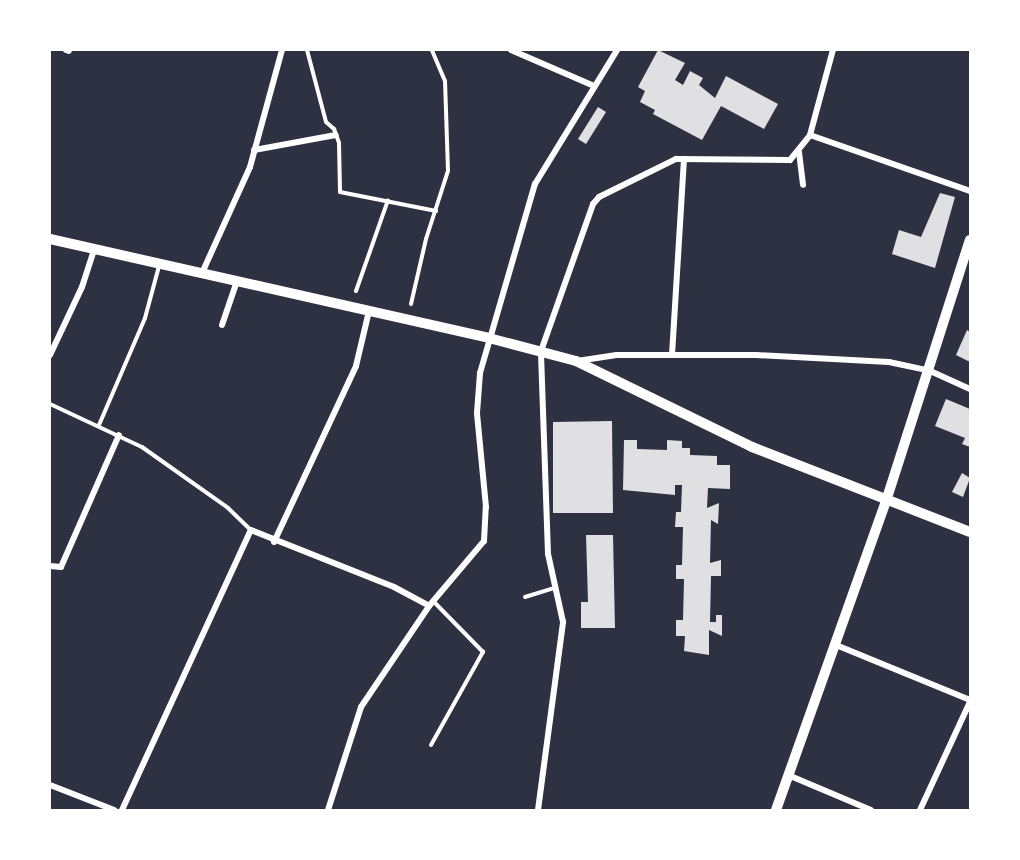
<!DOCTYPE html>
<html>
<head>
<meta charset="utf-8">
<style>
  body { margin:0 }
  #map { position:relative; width:1020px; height:860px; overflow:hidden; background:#2d3142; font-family:"PT Sans",sans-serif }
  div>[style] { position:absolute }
  .building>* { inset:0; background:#e0e0e3 }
  .service>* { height:4px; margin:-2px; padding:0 2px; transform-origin:2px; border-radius:2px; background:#fff }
  .minor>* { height:6px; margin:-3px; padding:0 3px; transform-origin:3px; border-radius:3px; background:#fff }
  .secondary>* { height:10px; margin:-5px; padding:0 5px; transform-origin:5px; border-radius:5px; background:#fff }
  span { translate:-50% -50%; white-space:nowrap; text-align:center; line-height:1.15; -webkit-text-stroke:4.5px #fff; paint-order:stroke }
  .frame { position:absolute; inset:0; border:51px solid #fff; pointer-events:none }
</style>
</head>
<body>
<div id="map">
  <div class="building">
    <i style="clip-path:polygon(658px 50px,685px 63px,675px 80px,683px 85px,690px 71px,703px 78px,699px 85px,715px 98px,726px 76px,778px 104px,764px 129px,721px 106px,702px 140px,653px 114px,655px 110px,640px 102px,645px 91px,638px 87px)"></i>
    <i style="clip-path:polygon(598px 107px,606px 112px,586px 144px,578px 139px)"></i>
    <i style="clip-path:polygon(940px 193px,955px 197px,935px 268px,892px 254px,899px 230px,921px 237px)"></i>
    <i style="clip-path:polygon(967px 330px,970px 332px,970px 362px,956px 355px)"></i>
    <i style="clip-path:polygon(946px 399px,970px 409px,970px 447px,962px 444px,965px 438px,935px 426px)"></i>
    <i style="clip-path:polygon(612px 421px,613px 513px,553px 513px,553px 422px)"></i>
    <i style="clip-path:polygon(624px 440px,637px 440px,637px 449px,667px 450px,667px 440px,682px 441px,682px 448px,690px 448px,690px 455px,717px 456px,717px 465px,730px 465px,730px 489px,708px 488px,707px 508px,719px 503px,718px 524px,711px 520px,710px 563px,721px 560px,721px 576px,711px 576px,710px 622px,716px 622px,716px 615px,722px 615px,722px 636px,709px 630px,709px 655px,684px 651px,685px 636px,676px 636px,676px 620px,683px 620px,684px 579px,676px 579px,676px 565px,682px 565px,683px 527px,675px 527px,676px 512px,681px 512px,682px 485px,675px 485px,675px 495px,623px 490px)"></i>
    <i style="clip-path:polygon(962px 473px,970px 478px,963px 497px,952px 492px)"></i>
    <i style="clip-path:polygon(586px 535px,613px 535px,615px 628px,581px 628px,581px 602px,588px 602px)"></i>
  </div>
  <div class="service">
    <i style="left:307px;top:50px;width:74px;rotate:75.2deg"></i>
    <i style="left:326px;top:122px;width:11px;rotate:41deg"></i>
    <i style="left:334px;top:129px;width:15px;rotate:70deg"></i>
    <i style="left:339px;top:143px;width:49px;rotate:88.8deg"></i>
    <i style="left:340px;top:192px;width:98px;rotate:11.2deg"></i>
    <i style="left:356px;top:291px;width:96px;rotate:-70.6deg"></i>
    <i style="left:411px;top:304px;width:67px;rotate:-77deg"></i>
    <i style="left:426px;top:239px;width:71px;rotate:-72.1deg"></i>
    <i style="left:448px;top:171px;width:90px;rotate:-91.9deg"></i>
    <i style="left:445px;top:81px;width:34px;rotate:-113deg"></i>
    <i style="left:50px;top:404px;width:102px;rotate:25.1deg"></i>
    <i style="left:142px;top:447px;width:105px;rotate:35.3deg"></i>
    <i style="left:228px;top:508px;width:32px;rotate:44deg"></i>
    <i style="left:99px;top:425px;width:116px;rotate:-66.7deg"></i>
    <i style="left:145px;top:318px;width:54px;rotate:-74.9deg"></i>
    <i style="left:525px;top:597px;width:31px;rotate:-17deg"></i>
    <i style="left:431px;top:745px;width:107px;rotate:-60.8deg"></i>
    <i style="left:483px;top:652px;width:71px;rotate:-134.4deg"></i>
  </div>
  <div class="minor">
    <i style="left:66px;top:50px;width:3px;rotate:18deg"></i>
    <i style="left:511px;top:50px;width:90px;rotate:23.4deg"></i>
    <i style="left:810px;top:135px;width:170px;rotate:19.3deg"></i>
    <i style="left:254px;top:150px;width:83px;rotate:-10.4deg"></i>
    <i style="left:799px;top:152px;width:33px;rotate:83deg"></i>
    <i style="left:202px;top:273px;width:116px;rotate:-65.6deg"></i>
    <i style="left:250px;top:167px;width:121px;rotate:-74.7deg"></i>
    <i style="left:222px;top:325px;width:46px;rotate:-71.2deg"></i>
    <i style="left:50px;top:355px;width:75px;rotate:-64.8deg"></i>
    <i style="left:82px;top:287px;width:40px;rotate:-72deg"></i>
    <i style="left:672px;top:355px;width:196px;rotate:-86.5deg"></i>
    <i style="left:577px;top:361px;width:40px;rotate:-8.5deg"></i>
    <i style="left:617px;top:355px;width:139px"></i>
    <i style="left:756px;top:355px;width:133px;rotate:3deg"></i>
    <i style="left:889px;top:362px;width:40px;rotate:12deg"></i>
    <i style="left:928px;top:370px;width:46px;rotate:24.3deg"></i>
    <i style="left:274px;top:542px;width:194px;rotate:-65deg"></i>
    <i style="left:356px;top:366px;width:57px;rotate:-76.7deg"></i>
    <i style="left:50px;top:566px;width:11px;rotate:5deg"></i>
    <i style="left:61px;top:567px;width:144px;rotate:-66.3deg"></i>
    <i style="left:836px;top:645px;width:145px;rotate:22.3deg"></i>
    <i style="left:788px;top:775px;width:90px;rotate:22.9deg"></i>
    <i style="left:50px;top:785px;width:69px;rotate:21.3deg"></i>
    <i style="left:122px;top:810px;width:308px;rotate:-65.3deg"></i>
    <i style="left:251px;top:530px;width:154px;rotate:21.7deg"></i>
    <i style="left:394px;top:587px;width:40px;rotate:28deg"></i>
    <i style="left:328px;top:810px;width:108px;rotate:-72.2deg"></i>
    <i style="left:361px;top:707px;width:122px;rotate:-56deg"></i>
    <i style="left:429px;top:606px;width:85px;rotate:-49.8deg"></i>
    <i style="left:484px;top:541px;width:34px;rotate:-87deg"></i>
    <i style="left:486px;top:507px;width:94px;rotate:-95.5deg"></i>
    <i style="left:477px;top:413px;width:40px;rotate:-85.7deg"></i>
    <i style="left:480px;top:373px;width:197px;rotate:-73.8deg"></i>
    <i style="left:535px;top:184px;width:157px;rotate:-58.5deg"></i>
    <i style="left:538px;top:810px;width:190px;rotate:-82.4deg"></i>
    <i style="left:563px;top:622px;width:70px;rotate:-102.4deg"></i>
    <i style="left:548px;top:554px;width:203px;rotate:-92deg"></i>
    <i style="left:541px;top:351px;width:156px;rotate:-70.5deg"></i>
    <i style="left:593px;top:204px;width:9px;rotate:-49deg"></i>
    <i style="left:599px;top:197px;width:86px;rotate:-26.3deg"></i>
    <i style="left:676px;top:159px;width:114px;rotate:0.5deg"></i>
    <i style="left:790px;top:160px;width:32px;rotate:-51deg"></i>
    <i style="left:810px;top:135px;width:88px;rotate:-74.9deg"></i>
    <i style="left:920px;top:810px;width:119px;rotate:-65.2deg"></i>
  </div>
  <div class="secondary">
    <i style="left:50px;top:239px;width:450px;rotate:12.7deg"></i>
    <i style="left:489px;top:338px;width:90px;rotate:14.8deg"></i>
    <i style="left:576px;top:361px;width:196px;rotate:26deg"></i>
    <i style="left:752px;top:447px;width:234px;rotate:21.3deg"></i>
    <i style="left:776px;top:810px;width:331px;rotate:-70.4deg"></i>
    <i style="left:887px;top:498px;width:271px;rotate:-72.2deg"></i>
  </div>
  <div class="frame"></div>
</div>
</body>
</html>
